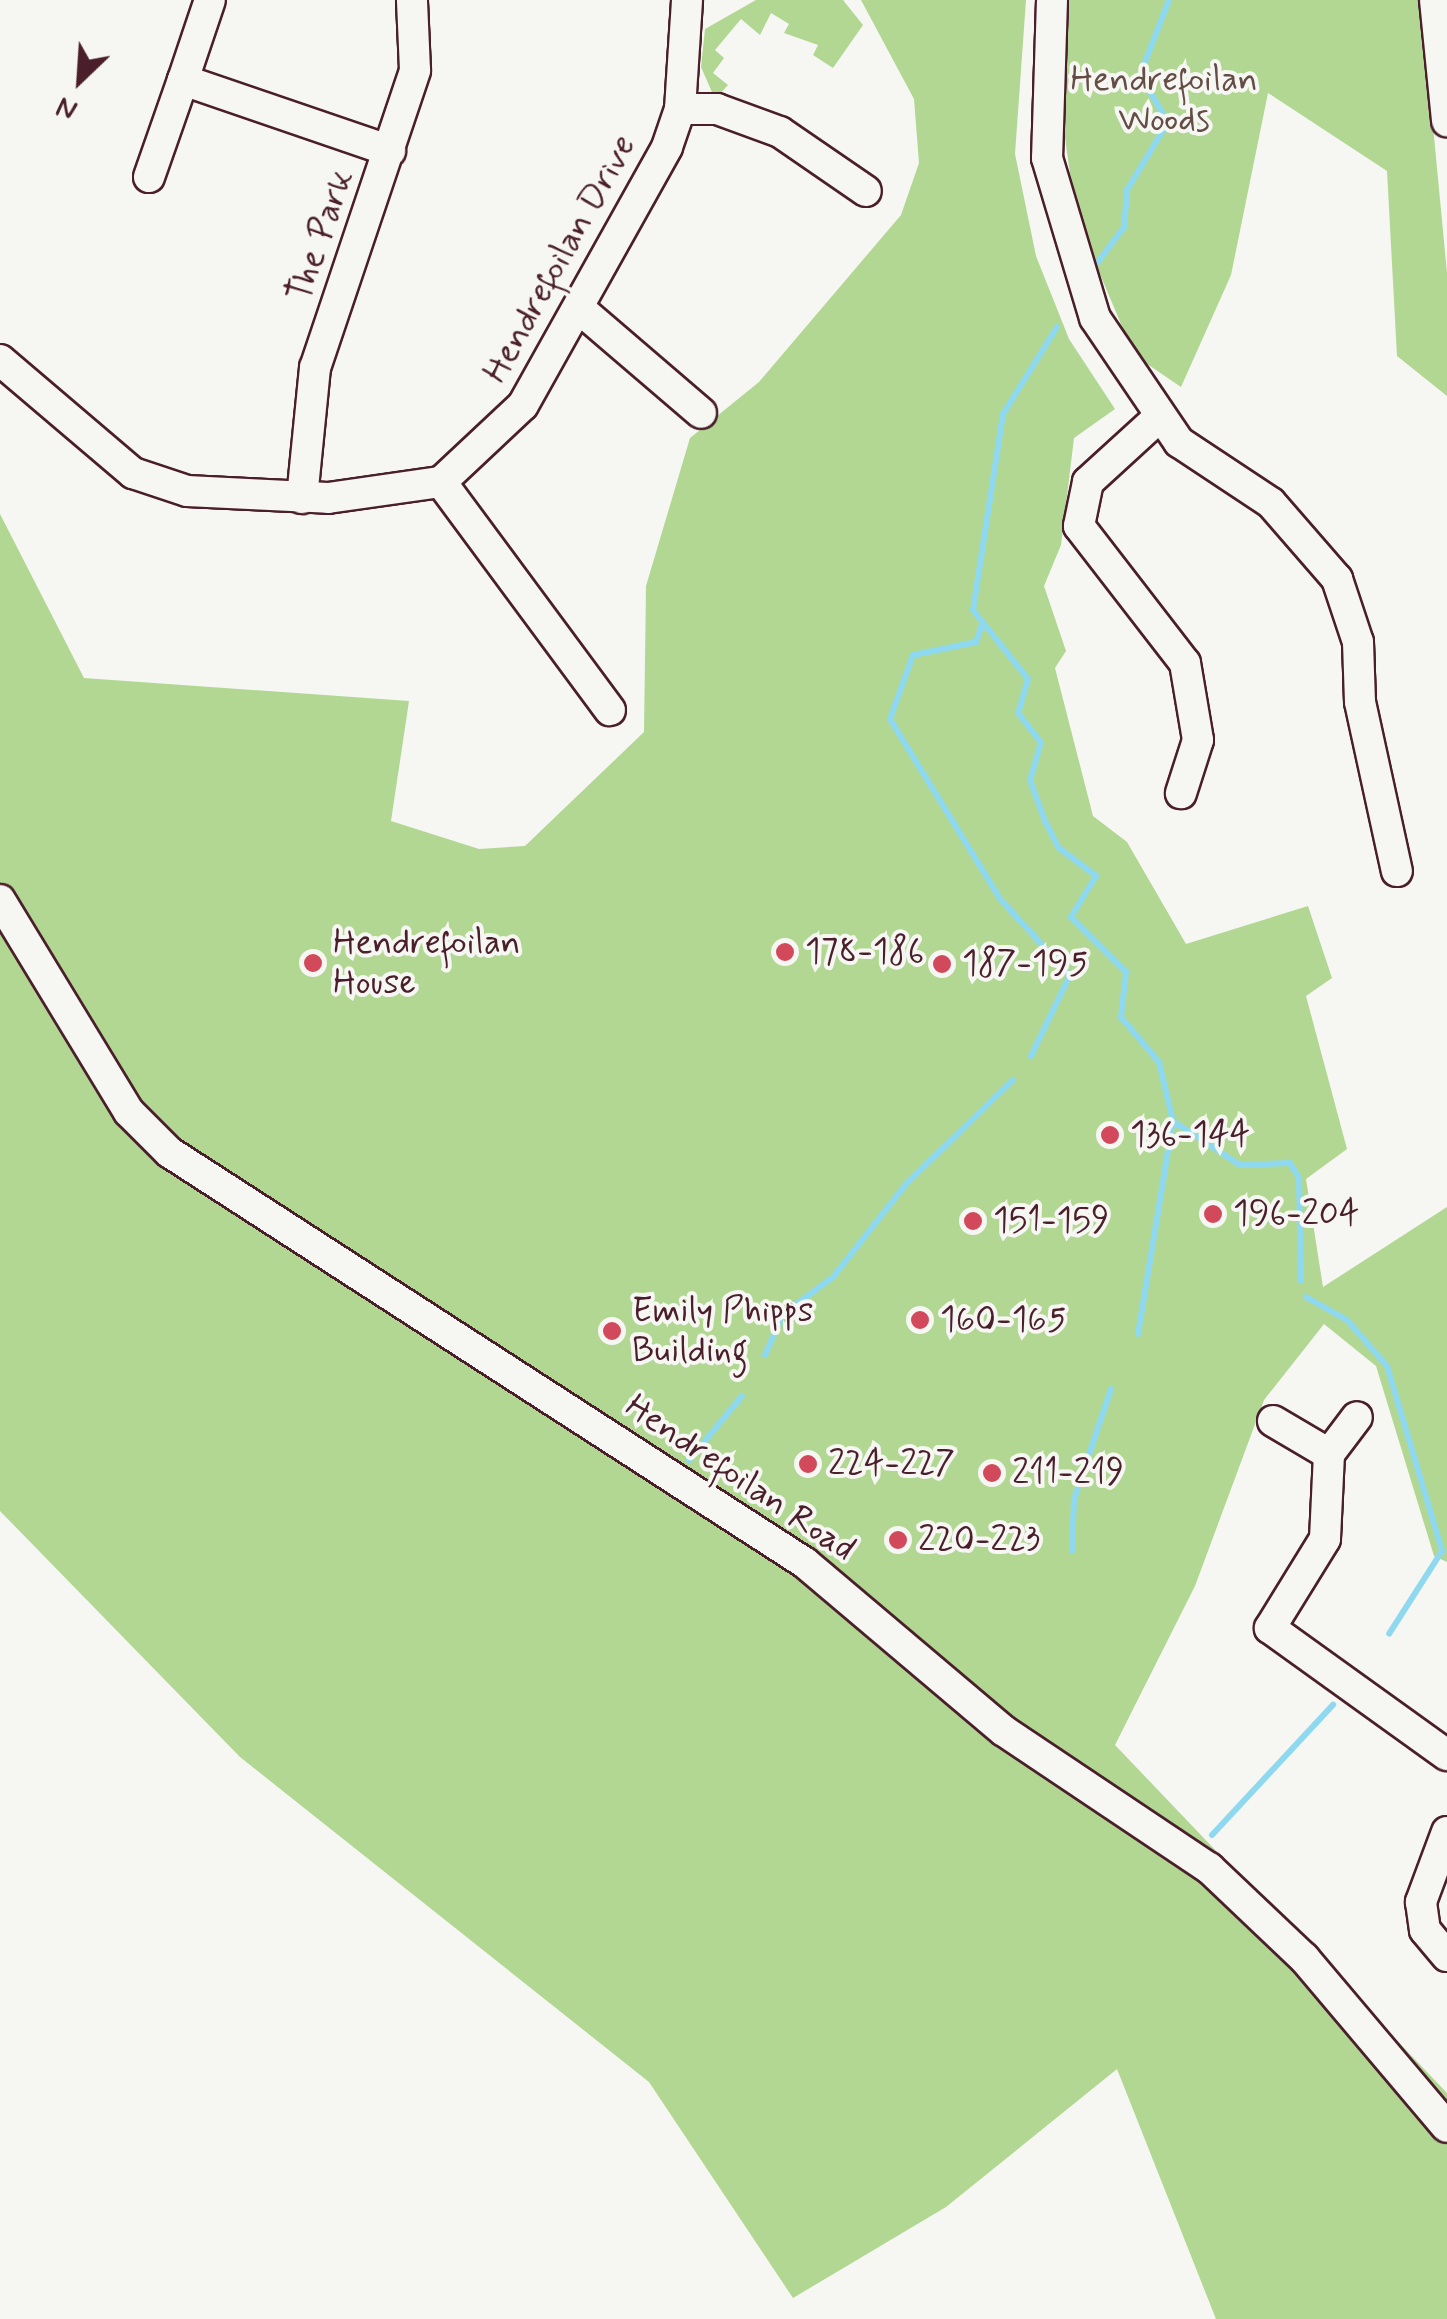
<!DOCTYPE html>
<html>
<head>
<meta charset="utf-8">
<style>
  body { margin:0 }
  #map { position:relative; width:1447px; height:2319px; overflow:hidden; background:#f6f6f2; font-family:Mynerve,sans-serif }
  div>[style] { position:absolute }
  .green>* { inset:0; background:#b1d792 }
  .stream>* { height:6px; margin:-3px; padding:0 3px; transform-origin:3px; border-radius:3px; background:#8fd9f0 }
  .roads { filter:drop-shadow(2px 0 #4a1f2b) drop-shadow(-2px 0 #4a1f2b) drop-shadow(0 2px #4a1f2b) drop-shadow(0 -2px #4a1f2b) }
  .minor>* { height:30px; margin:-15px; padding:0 15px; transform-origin:15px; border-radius:15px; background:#f6f6f2 }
  .dots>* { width:28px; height:28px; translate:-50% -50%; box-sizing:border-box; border:5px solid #f6f6f2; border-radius:50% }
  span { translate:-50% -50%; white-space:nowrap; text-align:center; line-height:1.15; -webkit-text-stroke:8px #f6f6f2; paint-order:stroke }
  .park-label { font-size:35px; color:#644d45 }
  .street-label { font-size:35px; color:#4a1f2b }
  .poi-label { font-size:35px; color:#4a1f2b }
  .left { translate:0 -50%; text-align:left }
  .north { position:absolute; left:30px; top:30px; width:100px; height:100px; -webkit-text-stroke:8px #f6f6f2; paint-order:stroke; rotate:205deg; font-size:28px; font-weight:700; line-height:40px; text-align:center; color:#4a1f2b }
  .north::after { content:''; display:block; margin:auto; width:35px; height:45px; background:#4a1f2b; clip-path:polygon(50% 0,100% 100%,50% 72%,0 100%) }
</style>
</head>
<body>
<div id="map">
  <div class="green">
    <i style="clip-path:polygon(756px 0,843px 0,863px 25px,833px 68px,813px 55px,818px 45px,784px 33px,789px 24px,771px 13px,760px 35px,741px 19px,715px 50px,724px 58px,713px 73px,728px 85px,715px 99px,701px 67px,705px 29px)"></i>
    <i style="clip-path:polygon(861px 0,1026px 0,1015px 154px,1036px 256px,1069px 339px,1115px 409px,1074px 438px,1061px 545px,1044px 586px,1066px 651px,1055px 668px,1093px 816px,1127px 842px,1186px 944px,1308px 906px,1332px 978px,1306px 996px,1347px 1149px,1306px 1179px,1323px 1287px,1447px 1207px,1447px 1562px,1434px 1556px,1376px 1366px,1324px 1324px,1264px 1400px,1195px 1586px,1115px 1745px,1447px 2093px,1447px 2319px,1216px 2319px,1117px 2069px,946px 2207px,793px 2298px,649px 2082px,240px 1757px,0 1511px,0 514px,84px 678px,409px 701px,391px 821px,479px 849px,525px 846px,644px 732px,646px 586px,690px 438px,759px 382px,901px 215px,919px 163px,914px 99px)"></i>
    <i style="clip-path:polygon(1067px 0,1421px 0,1447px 273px,1447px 396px,1397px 356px,1387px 171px,1268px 93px,1231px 275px,1181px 387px,1134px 355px,1076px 217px,1063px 123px)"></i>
  </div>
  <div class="stream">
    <i style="left:1098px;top:262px;width:44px;rotate:-53.4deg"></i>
    <i style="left:1124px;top:227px;width:37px;rotate:-85deg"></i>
    <i style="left:1127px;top:190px;width:79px;rotate:-58.9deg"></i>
    <i style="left:1168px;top:122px;width:55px;rotate:-120.8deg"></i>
    <i style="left:1140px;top:75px;width:80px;rotate:-68.9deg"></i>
    <i style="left:1057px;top:327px;width:102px;rotate:121.8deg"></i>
    <i style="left:1003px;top:414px;width:198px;rotate:98.7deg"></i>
    <i style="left:973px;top:610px;width:88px;rotate:51.4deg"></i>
    <i style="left:1028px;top:679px;width:35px;rotate:106deg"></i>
    <i style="left:1018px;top:713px;width:37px;rotate:52deg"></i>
    <i style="left:1041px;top:742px;width:40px;rotate:106deg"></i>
    <i style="left:1030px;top:780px;width:44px;rotate:69.9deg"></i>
    <i style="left:1045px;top:821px;width:29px;rotate:63deg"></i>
    <i style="left:1058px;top:847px;width:48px;rotate:37.3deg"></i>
    <i style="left:1096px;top:876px;width:48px;rotate:121.4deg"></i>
    <i style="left:1071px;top:917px;width:78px;rotate:45deg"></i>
    <i style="left:1126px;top:972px;width:45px;rotate:96.3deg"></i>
    <i style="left:1121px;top:1017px;width:59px;rotate:49.8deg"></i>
    <i style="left:1159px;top:1062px;width:61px;rotate:76.7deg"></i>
    <i style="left:1173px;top:1121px;width:80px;rotate:33.3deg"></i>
    <i style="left:1240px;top:1165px;width:50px;rotate:-2.3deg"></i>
    <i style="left:1290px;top:1163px;width:17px;rotate:59deg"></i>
    <i style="left:1299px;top:1178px;width:103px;rotate:88.9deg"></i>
    <i style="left:981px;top:627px;width:16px;rotate:108deg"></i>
    <i style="left:976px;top:642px;width:64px;rotate:168.3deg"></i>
    <i style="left:913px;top:655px;width:68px;rotate:109.8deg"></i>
    <i style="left:890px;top:719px;width:212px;rotate:58.5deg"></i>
    <i style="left:1001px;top:900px;width:102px;rotate:47.4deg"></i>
    <i style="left:1070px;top:975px;width:90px;rotate:115.7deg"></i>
    <i style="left:1306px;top:1297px;width:47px;rotate:29.3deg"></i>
    <i style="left:1347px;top:1320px;width:61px;rotate:49deg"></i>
    <i style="left:1387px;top:1366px;width:193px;rotate:73.4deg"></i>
    <i style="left:1442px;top:1551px;width:98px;rotate:122.6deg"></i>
    <i style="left:1138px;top:1334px;width:216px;rotate:-80.7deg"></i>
    <i style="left:765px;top:1355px;width:45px;rotate:-66.3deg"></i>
    <i style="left:783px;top:1314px;width:62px;rotate:-36.5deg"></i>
    <i style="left:833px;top:1277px;width:120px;rotate:-51.8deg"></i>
    <i style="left:907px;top:1183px;width:148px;rotate:-44.2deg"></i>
    <i style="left:689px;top:1460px;width:83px;rotate:-50.4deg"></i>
    <i style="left:1072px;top:1551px;width:52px;rotate:-87.8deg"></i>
    <i style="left:1074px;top:1499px;width:116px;rotate:-71.4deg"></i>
    <i style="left:1212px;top:1835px;width:178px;rotate:-47.1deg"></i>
  </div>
  <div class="roads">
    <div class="minor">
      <i style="left:1052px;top:0;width:158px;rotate:91.8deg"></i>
      <i style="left:1047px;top:158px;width:167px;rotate:73.3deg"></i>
      <i style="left:1095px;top:318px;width:150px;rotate:55.9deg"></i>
      <i style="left:1179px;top:442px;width:110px;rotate:33.5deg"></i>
      <i style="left:1271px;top:503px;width:101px;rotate:49deg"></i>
      <i style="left:1337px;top:579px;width:66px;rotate:71.6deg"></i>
      <i style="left:1358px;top:642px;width:60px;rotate:88.1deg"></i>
      <i style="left:1360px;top:702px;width:173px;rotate:77.7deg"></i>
      <i style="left:1435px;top:0;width:122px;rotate:84.3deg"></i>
      <i style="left:183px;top:80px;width:84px;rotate:-71.4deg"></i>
      <i style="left:680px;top:109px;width:37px"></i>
      <i style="left:717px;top:109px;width:67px;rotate:20.1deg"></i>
      <i style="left:780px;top:132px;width:104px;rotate:34.5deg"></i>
      <i style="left:149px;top:177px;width:103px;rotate:-70.7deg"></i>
      <i style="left:183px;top:80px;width:219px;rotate:18.9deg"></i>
      <i style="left:581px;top:310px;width:158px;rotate:40.6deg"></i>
      <i style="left:0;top:360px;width:175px;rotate:40.4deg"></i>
      <i style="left:133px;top:473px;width:57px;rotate:18.4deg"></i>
      <i style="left:187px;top:491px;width:141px;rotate:2.8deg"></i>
      <i style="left:328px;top:498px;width:114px;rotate:-8.1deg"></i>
      <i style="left:441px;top:482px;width:112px;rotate:-43.2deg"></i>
      <i style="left:523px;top:405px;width:295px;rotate:-60.8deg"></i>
      <i style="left:667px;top:147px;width:40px;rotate:-71.1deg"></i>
      <i style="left:680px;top:109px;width:109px;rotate:-86.3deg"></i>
      <i style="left:1158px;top:418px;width:95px;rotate:137.6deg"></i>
      <i style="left:1088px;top:482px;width:45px;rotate:101.6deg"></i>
      <i style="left:1079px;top:526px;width:173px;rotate:52.3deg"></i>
      <i style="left:1185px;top:663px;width:78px;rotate:80.4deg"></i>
      <i style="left:1198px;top:740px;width:56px;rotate:107.8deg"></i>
      <i style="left:441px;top:482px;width:284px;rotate:53.5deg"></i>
      <i style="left:302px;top:498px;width:131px;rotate:-84.3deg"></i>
      <i style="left:315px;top:368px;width:314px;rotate:-71.4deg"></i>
      <i style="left:415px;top:70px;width:70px;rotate:-92.5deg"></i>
      <i style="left:0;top:900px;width:248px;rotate:58.7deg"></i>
      <i style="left:129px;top:1112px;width:57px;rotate:45deg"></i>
      <i style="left:169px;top:1152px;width:757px;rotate:32.87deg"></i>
      <i style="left:805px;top:1563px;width:260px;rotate:40.2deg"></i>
      <i style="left:1004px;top:1731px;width:247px;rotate:33.8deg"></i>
      <i style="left:1209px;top:1868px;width:131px;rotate:43.5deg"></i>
      <i style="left:1304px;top:1958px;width:221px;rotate:49.8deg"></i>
      <i style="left:1273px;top:1421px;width:65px;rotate:30.5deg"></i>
      <i style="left:1329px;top:1454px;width:46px;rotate:-52.9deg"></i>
      <i style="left:1329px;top:1454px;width:85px;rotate:92.7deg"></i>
      <i style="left:1325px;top:1539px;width:105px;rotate:121.7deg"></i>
      <i style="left:1270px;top:1628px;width:218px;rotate:35.7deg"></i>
      <i style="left:1447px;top:1832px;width:75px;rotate:110.4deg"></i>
      <i style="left:1421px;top:1902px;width:28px;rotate:82deg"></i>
      <i style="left:1425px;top:1930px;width:34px;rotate:50deg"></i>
    </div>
  </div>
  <div class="dots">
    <i style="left:785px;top:952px;background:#d1495b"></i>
    <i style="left:313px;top:963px;background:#d1495b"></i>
    <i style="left:942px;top:964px;background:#d1495b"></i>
    <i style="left:1110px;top:1135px;background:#d1495b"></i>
    <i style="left:1213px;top:1214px;background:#d1495b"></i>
    <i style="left:973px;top:1221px;background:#d1495b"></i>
    <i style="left:920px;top:1320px;background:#d1495b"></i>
    <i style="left:612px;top:1331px;background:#d1495b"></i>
    <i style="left:808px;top:1464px;background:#d1495b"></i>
    <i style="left:992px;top:1473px;background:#d1495b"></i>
    <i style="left:898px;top:1540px;background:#d1495b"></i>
  </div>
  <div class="park-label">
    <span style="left:1164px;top:100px">Hendrefoilan<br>Woods</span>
  </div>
  <div class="street-label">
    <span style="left:321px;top:236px;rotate:-71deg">The Park</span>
    <span style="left:560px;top:259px;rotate:-61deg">Hendrefoilan Drive</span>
    <span style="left:740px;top:1478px;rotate:34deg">Hendrefoilan Road</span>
  </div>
  <div class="poi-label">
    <span class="left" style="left:333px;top:963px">Hendrefoilan<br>House</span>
    <span class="left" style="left:805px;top:952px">178-186</span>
    <span class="left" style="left:962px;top:964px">187-195</span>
    <span class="left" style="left:1130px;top:1135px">136-144</span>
    <span class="left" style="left:1233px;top:1214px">196-204</span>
    <span class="left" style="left:993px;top:1221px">151-159</span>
    <span class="left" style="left:632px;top:1331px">Emily Phipps<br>Building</span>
    <span class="left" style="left:940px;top:1320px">160-165</span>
    <span class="left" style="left:828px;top:1464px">224-227</span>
    <span class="left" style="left:1012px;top:1473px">211-219</span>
    <span class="left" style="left:918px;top:1540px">220-223</span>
  </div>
  <div class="north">N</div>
</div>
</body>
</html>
